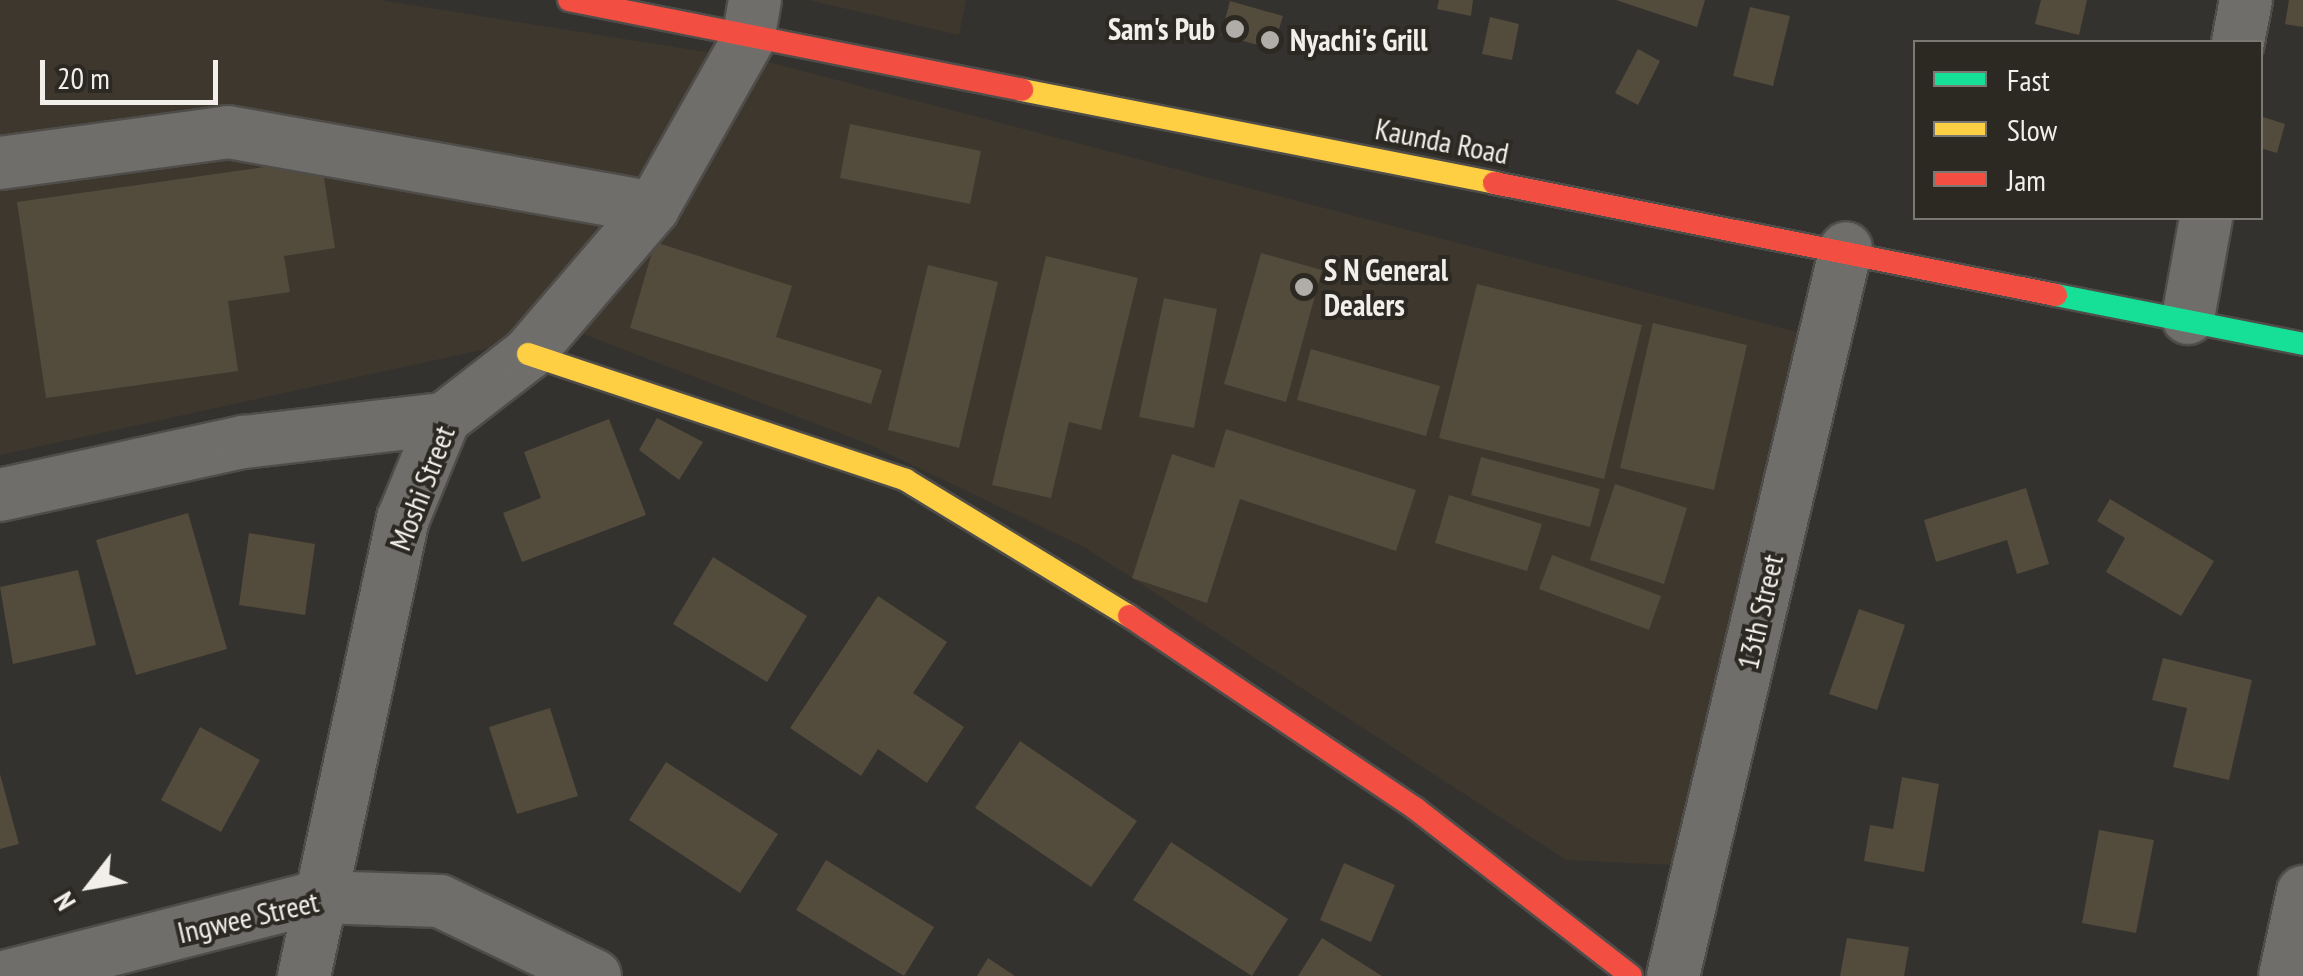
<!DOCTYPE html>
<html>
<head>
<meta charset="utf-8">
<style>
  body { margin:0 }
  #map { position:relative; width:2303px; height:976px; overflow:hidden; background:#34322e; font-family:"PT Sans Narrow",sans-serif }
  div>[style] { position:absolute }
  .built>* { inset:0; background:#3e372d }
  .building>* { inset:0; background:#534b3c }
  .roads { filter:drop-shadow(2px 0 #4f4d4a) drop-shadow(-2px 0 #4f4d4a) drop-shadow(0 2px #4f4d4a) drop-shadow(0 -2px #4f4d4a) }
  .street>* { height:52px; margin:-26px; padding:0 26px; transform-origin:26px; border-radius:26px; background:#6f6e6b }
  .fast>* { height:22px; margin:-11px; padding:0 11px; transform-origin:11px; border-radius:11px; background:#16e098 }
  .slow>* { height:22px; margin:-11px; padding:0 11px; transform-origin:11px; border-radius:11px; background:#ffcf43 }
  .jam>* { height:22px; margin:-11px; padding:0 11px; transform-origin:11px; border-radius:11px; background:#f24e42 }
  .dots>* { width:28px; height:28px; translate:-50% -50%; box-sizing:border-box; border:5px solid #2c2923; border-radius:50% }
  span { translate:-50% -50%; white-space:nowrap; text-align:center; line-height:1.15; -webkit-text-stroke:8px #2c2923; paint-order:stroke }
  .poi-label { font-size:30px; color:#f2efeb; font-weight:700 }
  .right { translate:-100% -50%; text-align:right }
  .left { translate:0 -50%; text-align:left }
  .street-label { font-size:30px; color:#f2efeb }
  .legend { position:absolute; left:1913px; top:40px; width:350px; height:180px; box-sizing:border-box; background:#2c2923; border:2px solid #7b7873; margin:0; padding:12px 18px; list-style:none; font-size:30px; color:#f2efeb }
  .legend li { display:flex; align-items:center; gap:20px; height:50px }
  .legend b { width:50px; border:2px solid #7b7873 }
  .north { position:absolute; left:40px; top:836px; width:100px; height:100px; -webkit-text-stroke:8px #2c2923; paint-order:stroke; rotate:239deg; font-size:28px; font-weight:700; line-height:40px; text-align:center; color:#f2efeb }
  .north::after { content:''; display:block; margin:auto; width:35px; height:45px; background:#f2efeb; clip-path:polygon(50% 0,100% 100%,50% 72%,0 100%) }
  .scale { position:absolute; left:40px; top:60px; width:178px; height:45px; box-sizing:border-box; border:5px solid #f2efeb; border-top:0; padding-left:12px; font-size:30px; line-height:35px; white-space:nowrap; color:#f2efeb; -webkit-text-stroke:8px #2c2923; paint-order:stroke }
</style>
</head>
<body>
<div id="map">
  <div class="built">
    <i style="clip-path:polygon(0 0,380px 0,768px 62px,1801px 333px,1672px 865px,1566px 860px,1086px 548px,868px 444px,573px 330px,0 455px)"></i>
    <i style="clip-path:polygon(808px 0,966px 0,959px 35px)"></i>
  </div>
  <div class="building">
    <i style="clip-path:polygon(1439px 0,1473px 0,1471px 16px,1437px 9px)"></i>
    <i style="clip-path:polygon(1616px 0,1705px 0,1697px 27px)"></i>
    <i style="clip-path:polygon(2041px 0,2087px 0,2079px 35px,2035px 24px)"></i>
    <i style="clip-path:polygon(2289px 0,2303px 0,2303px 27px,2285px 24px)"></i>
    <i style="clip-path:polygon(1230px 1px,1283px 16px,1273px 49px,1221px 35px)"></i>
    <i style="clip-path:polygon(1750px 7px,1790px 16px,1773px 86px,1733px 76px)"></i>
    <i style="clip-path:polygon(1490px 17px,1519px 24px,1512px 60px,1482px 54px)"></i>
    <i style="clip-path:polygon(1638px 49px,1660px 61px,1638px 105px,1615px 93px)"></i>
    <i style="clip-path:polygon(2260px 116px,2285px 124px,2277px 153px,2260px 148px)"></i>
    <i style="clip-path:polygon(850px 124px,981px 151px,970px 204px,840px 178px)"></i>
    <i style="clip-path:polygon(321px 159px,335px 248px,284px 256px,290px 292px,228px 301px,238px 371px,46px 398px,17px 202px)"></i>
    <i style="clip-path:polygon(655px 242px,792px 286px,776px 337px,882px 370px,871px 404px,630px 328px)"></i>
    <i style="clip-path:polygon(1261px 253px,1322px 270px,1286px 402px,1224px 384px)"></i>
    <i style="clip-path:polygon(1046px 256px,1138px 278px,1101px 430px,1069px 422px,1051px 498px,992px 485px)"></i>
    <i style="clip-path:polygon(928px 265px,998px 282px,959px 448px,888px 430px)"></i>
    <i style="clip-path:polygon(1477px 284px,1642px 325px,1604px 479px,1439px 438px)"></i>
    <i style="clip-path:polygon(1164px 298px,1217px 309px,1194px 428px,1139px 417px)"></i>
    <i style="clip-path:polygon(1653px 323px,1747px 345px,1714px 490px,1620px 468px)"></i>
    <i style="clip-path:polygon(1311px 349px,1440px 386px,1426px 436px,1297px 400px)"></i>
    <i style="clip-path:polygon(657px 418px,703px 442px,679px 480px,639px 450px)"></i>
    <i style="clip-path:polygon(609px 419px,646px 515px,522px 562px,503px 513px,541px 498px,524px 452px)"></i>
    <i style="clip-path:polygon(1226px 429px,1416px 490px,1396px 551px,1240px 499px,1207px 603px,1132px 578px,1172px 454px,1214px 468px)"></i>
    <i style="clip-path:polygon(1481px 457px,1600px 489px,1590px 527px,1471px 495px)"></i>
    <i style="clip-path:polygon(1615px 484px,1687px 508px,1664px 584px,1590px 560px)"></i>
    <i style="clip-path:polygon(2026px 488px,2049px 564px,2017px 574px,2007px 540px,1936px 562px,1924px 520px)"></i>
    <i style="clip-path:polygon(1449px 495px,1542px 524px,1527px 571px,1435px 543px)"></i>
    <i style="clip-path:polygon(2110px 499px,2214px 561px,2181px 616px,2106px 572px,2125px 538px,2097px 521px)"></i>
    <i style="clip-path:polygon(188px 513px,227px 649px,136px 675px,96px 540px)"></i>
    <i style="clip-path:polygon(249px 533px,315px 544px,305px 615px,239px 605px)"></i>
    <i style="clip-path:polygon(1552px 555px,1661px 596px,1649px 630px,1539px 589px)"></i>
    <i style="clip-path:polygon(713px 557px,807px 616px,767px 682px,673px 624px)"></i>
    <i style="clip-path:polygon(78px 570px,96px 645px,13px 664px,0 587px)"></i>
    <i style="clip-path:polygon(878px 596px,947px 642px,913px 693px,964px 727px,927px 783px,878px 749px,861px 776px,790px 728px)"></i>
    <i style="clip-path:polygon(1859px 609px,1905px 625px,1877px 710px,1829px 694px)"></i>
    <i style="clip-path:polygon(2163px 658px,2252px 680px,2229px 780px,2173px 767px,2187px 708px,2152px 700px)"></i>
    <i style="clip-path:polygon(550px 708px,578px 796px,517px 814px,489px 727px)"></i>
    <i style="clip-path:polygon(200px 727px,260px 760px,221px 832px,161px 800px)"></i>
    <i style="clip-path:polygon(1020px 741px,1137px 821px,1091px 887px,975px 808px)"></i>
    <i style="clip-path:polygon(666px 762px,778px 834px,740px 893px,629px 820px)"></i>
    <i style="clip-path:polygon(0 774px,19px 844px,0 849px)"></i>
    <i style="clip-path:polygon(1902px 777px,1939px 784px,1924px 872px,1864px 861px,1870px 825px,1893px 829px)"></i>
    <i style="clip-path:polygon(2099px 830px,2154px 840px,2136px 933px,2082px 923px)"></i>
    <i style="clip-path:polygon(1171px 842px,1288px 919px,1252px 976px,1133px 900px)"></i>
    <i style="clip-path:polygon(826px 860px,934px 927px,904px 976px,796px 910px)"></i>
    <i style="clip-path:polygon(1344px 863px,1395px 885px,1371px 942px,1320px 920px)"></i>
    <i style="clip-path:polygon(1322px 938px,1382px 976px,1298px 976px)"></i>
    <i style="clip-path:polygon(1847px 938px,1909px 947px,1904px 976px,1840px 976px)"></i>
    <i style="clip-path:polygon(988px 958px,1015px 976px,977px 976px)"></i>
  </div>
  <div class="roads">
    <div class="street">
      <i style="left:2238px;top:42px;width:43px;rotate:-79.2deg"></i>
      <i style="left:0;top:163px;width:230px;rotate:-7.7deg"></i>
      <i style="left:228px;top:132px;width:432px;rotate:10.1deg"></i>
      <i style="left:2188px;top:318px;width:102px;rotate:-79.8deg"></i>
      <i style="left:0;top:495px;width:250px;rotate:-12.3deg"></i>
      <i style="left:244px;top:442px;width:201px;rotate:-6.6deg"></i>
      <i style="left:8px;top:976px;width:321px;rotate:-14.3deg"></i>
      <i style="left:319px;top:897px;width:121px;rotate:1.9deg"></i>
      <i style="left:440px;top:901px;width:172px;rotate:25.8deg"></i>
      <i style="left:304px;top:976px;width:468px;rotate:-77.8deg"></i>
      <i style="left:403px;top:519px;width:108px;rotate:-67.7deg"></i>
      <i style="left:444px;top:419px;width:106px;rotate:-37.7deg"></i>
      <i style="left:528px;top:354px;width:192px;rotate:-49.4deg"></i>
      <i style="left:653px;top:208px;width:193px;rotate:-60.5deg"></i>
      <i style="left:748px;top:40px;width:41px;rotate:-80.1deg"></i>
      <i style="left:1673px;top:976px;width:748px;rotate:-76.63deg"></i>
      <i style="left:2285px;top:976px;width:86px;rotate:-77.9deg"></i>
    </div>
    <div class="fast">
      <i style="left:2056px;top:295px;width:252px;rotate:11.2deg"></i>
    </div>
    <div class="slow">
      <i style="left:1022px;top:90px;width:481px;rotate:11.1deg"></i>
      <i style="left:528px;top:354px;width:398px;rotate:18.4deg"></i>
      <i style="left:906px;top:480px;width:261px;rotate:31.4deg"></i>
    </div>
    <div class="jam">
      <i style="left:569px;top:0;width:462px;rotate:11.2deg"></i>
      <i style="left:1494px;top:183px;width:573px;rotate:11.27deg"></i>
      <i style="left:1129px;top:616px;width:346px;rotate:33.9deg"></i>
      <i style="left:1416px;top:809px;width:272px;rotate:37.8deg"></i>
    </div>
  </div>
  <div class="dots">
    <i style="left:1235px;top:29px;background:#b0ada9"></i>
    <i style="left:1270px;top:40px;background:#b0ada9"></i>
    <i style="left:1304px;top:287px;background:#b0ada9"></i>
  </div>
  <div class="poi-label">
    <span class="right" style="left:1215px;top:29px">Sam's Pub</span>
    <span class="left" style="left:1290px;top:40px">Nyachi's Grill</span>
    <span class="left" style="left:1324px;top:287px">S N General<br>Dealers</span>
  </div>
  <div class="street-label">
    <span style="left:1442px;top:141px;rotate:11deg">Kaunda Road</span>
    <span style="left:422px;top:488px;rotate:-69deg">Moshi Street</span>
    <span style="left:1760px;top:612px;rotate:-77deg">13th Street</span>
    <span style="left:248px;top:917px;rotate:-13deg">Ingwee Street</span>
  </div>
  <ul class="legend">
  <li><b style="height:12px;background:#16e098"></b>Fast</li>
  <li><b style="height:12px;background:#ffcf43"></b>Slow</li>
  <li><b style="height:12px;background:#f24e42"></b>Jam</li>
  </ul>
  <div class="north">N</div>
  <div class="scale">20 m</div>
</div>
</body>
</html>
